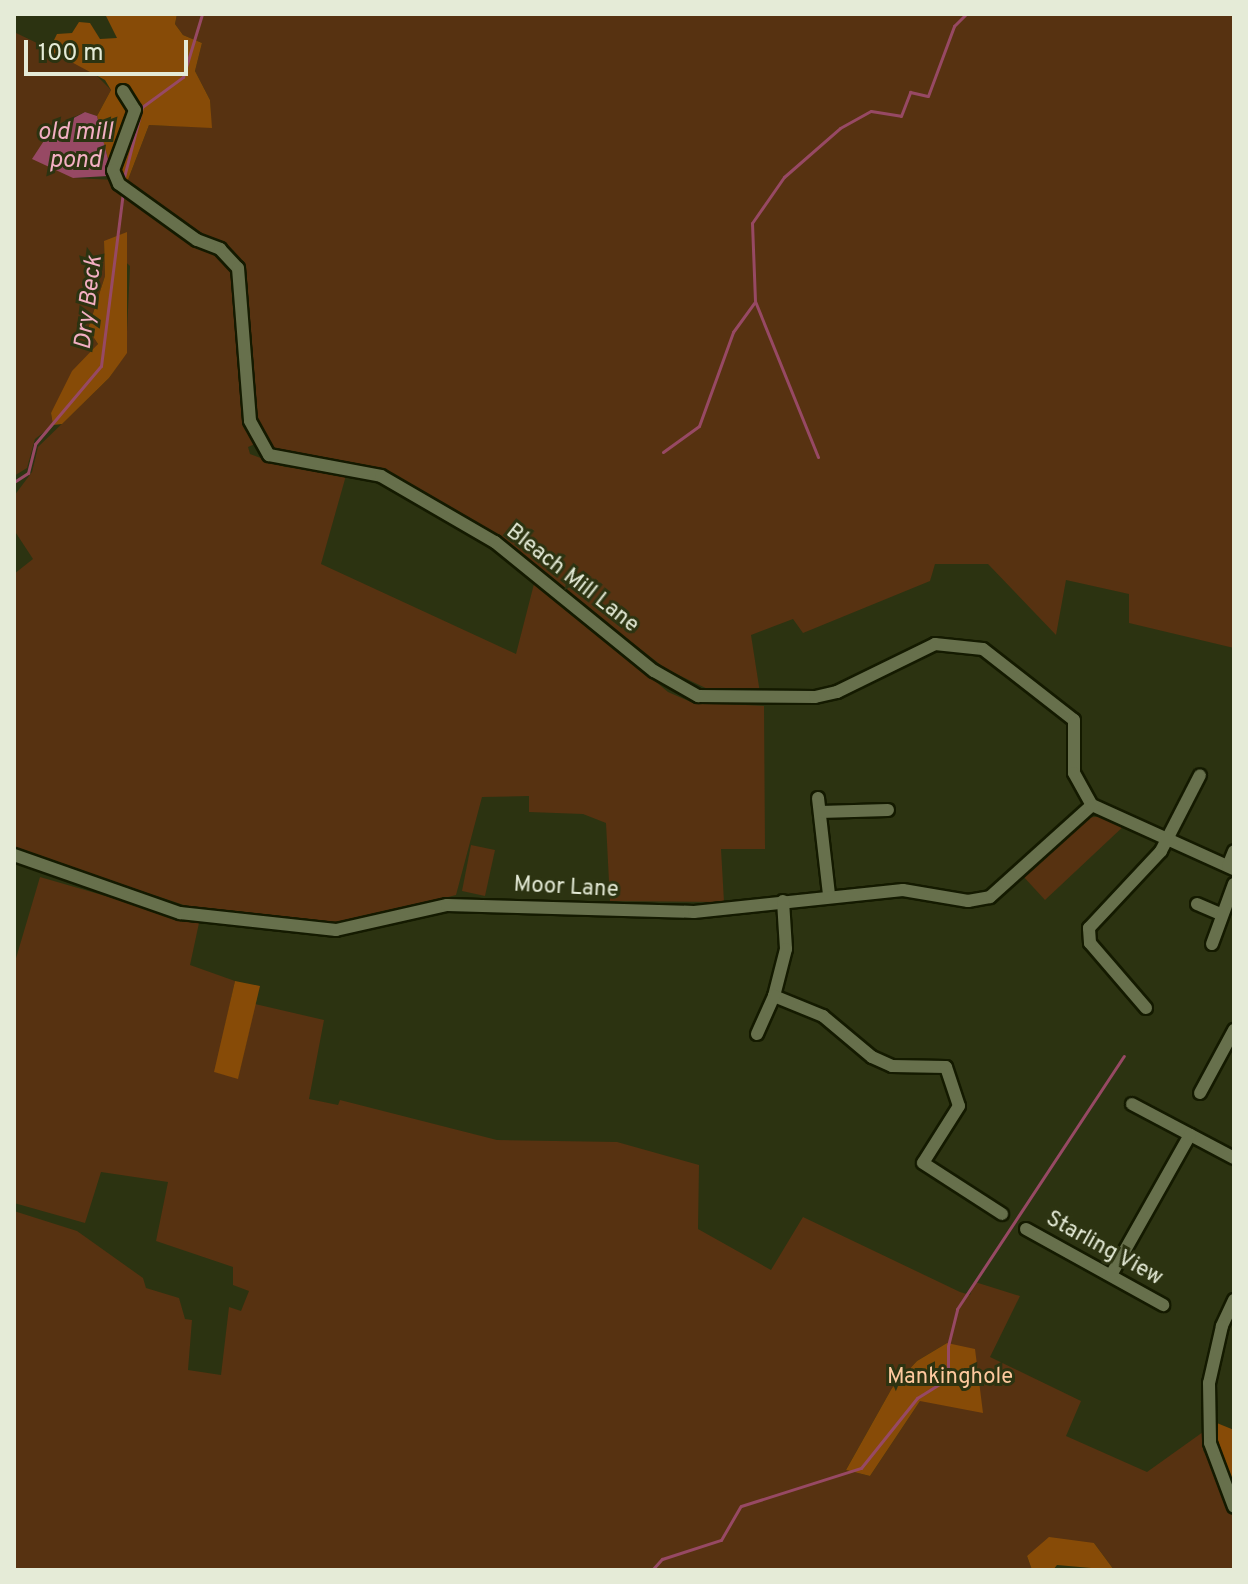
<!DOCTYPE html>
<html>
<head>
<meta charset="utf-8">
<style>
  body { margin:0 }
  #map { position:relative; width:1248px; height:1584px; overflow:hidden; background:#2c3311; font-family:Overpass,sans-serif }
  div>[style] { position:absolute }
  .green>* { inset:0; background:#573211 }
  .forest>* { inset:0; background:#874b07 }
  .water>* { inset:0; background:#974964 }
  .stream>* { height:3px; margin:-1.5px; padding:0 1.5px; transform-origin:1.5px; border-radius:1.5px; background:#974964 }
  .roads { filter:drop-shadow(2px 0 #141a00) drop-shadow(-2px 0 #141a00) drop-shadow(0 2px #141a00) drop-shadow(0 -2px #141a00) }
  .minor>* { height:12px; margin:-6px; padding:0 6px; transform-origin:6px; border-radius:6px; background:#67704c }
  span { translate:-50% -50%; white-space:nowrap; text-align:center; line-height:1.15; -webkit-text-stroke:6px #2c3311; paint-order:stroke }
  .street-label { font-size:22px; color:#e5ebd7 }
  .park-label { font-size:22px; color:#fec99e }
  .water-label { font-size:24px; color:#f3afc3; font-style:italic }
  .frame { position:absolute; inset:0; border:16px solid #e5ebd7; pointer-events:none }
  .scale { position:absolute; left:24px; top:40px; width:164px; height:36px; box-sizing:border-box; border:4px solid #e5ebd7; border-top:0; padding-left:10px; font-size:24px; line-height:28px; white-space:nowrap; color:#e5ebd7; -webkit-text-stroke:6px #2c3311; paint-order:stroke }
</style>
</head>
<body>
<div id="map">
  <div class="green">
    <i style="clip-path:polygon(177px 14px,1234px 14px,1234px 648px,1129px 623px,1129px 594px,1066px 580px,1056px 635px,988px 564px,935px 564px,930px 581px,803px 633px,793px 619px,751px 635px,760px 693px,716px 693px,666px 669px,497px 538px,386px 471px,272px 450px,253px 417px,246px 285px,234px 251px,195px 234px,126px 185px,149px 125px,211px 127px,210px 100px,195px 71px,202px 43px,183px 35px,175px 24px)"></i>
    <i style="clip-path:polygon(14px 32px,89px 68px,111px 90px,97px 116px,85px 112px,61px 123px,43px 140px,73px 178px,116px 180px,221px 253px,235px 270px,242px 415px,257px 443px,248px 447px,250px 454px,285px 467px,347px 472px,321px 564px,516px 654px,535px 580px,668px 692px,691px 702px,764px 706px,765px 849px,721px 849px,724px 902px,610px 901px,606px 823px,583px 814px,529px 812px,529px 796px,482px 797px,456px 895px,329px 928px,202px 911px,14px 849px,14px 574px,33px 559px,14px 530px,14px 496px,32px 472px,38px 447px,109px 378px,126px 353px,130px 266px,104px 242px,105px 276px,88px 329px,98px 344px,51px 413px,53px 425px,35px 439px,27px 468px,14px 476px)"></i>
    <i style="clip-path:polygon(1104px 816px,1126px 824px,1045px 900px,1022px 875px,1085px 818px)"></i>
    <i style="clip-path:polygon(471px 845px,495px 850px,485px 896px,462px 891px)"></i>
    <i style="clip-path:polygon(evenodd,40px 877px,199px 923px,190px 965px,235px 981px,215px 1072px,238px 1078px,255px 1004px,324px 1020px,309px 1099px,338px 1105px,340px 1100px,497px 1140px,617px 1142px,699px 1165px,698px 1229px,771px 1270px,803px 1217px,960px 1292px,970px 1295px,975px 1282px,1020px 1296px,990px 1357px,1081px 1401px,1066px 1436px,1147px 1472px,1203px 1432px,1203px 1450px,1234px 1510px,1234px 1570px,1114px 1570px,1094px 1543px,1027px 1556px,1032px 1570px,14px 1570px,14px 1211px,77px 1231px,143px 1278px,146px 1288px,179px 1298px,185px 1319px,192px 1320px,188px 1370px,221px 1375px,229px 1307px,241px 1311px,249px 1291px,233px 1285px,233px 1267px,156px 1241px,168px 1182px,101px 1172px,85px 1223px,14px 1203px,14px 965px,40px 877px,947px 1343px,920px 1401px,870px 1476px,846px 1470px,892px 1388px,917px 1361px,947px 1343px)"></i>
  </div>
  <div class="forest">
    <i style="clip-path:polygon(105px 14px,177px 14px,175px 24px,183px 35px,202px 43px,195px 71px,210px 100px,212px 128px,149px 125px,126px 185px,108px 176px,110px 167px,97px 116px,111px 90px,105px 80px,49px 50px,57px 34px,72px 33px,79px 22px,90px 23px,100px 39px,117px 38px)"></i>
    <i style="clip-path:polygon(127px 232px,127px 353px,109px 378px,62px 424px,53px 425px,51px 413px,72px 371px,98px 344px,88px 329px,105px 276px,104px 241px)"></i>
    <i style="clip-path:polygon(235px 981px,260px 986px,238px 1079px,214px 1072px)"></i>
    <i style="clip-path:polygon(947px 1343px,975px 1349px,983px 1413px,920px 1401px,870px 1476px,846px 1470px,892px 1388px,917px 1361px)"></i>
    <i style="clip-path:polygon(1212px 1421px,1234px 1430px,1234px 1490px,1222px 1454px)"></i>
    <i style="clip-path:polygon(1049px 1537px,1094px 1543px,1114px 1570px,1057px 1565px,1053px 1570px,1032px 1570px,1027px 1556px)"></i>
  </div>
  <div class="water">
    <i style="clip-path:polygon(85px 112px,97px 116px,110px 167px,108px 176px,73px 178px,32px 159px,51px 130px)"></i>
  </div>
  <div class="stream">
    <i style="left:123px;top:181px;width:76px;rotate:-75.6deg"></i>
    <i style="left:142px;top:107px;width:51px;rotate:-36.2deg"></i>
    <i style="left:183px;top:77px;width:66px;rotate:-73.2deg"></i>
    <i style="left:663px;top:452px;width:44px;rotate:-35.8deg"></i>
    <i style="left:699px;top:426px;width:100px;rotate:-70.1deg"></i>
    <i style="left:733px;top:332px;width:36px;rotate:-54deg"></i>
    <i style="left:818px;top:457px;width:168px;rotate:-112deg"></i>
    <i style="left:755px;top:301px;width:78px;rotate:-92.2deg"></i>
    <i style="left:752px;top:223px;width:56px;rotate:-55.2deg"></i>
    <i style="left:784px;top:177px;width:74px;rotate:-41.2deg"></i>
    <i style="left:840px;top:128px;width:35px;rotate:-29deg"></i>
    <i style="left:871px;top:111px;width:30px;rotate:9deg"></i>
    <i style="left:901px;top:116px;width:26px;rotate:-69deg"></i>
    <i style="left:910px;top:92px;width:18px;rotate:13deg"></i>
    <i style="left:928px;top:96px;width:75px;rotate:-69.6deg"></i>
    <i style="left:954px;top:26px;width:17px;rotate:-45deg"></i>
    <i style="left:14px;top:482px;width:17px;rotate:-33deg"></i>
    <i style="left:28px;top:473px;width:30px;rotate:-76deg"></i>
    <i style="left:35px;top:444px;width:102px;rotate:-49.8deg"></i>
    <i style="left:101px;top:366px;width:174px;rotate:-82.8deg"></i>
    <i style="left:652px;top:1570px;width:15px;rotate:-48deg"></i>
    <i style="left:662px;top:1559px;width:62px;rotate:-17.9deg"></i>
    <i style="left:721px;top:1540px;width:39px;rotate:-60deg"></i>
    <i style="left:741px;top:1506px;width:126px;rotate:-17.6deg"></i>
    <i style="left:861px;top:1468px;width:90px;rotate:-51.3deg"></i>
    <i style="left:917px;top:1398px;width:36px;rotate:-32deg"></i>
    <i style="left:948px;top:1379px;width:33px;rotate:-90deg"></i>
    <i style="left:948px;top:1346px;width:38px;rotate:-76deg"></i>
    <i style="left:957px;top:1309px;width:303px;rotate:-56.6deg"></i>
  </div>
  <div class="roads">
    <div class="minor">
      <i style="left:123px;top:91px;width:22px;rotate:58deg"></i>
      <i style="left:135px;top:110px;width:64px;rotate:110.1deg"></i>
      <i style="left:113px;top:170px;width:15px;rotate:67deg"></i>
      <i style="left:119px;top:184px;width:96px;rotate:35.7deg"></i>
      <i style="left:197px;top:240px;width:25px;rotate:21deg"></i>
      <i style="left:220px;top:249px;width:26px;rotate:47deg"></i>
      <i style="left:238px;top:268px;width:153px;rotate:85.5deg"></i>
      <i style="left:250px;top:421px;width:39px;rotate:61deg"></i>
      <i style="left:269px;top:455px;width:114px;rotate:10.6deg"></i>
      <i style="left:381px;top:476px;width:132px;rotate:30.1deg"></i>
      <i style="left:495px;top:542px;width:205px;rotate:39.1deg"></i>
      <i style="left:654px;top:671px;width:51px;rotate:29.6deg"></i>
      <i style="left:698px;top:696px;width:117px;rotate:0.5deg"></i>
      <i style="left:815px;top:697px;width:23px;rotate:-13deg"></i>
      <i style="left:837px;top:692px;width:109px;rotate:-26.1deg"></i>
      <i style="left:935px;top:644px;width:48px;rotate:5.9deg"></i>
      <i style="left:983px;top:649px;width:115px;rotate:38deg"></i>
      <i style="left:1074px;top:720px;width:53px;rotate:90deg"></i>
      <i style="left:1074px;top:773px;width:37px;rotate:61deg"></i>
      <i style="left:818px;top:798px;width:97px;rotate:83.5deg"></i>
      <i style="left:1092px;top:805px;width:156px;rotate:24.3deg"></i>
      <i style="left:820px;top:812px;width:68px;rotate:-1.7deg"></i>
      <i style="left:14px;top:855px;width:176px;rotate:19.3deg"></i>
      <i style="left:180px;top:913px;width:157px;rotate:6.2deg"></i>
      <i style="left:336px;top:930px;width:114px;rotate:-12.7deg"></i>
      <i style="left:447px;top:905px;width:247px;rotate:1.6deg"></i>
      <i style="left:694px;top:912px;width:210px;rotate:-6deg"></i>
      <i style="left:903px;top:890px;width:66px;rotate:9.6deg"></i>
      <i style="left:968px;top:901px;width:22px;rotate:-10deg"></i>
      <i style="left:990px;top:897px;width:137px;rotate:-42deg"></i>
      <i style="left:1228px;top:866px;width:16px;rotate:-68deg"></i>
      <i style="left:783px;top:901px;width:48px;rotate:86.4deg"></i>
      <i style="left:786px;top:949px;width:49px;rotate:104.3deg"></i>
      <i style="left:774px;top:996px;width:53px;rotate:22.2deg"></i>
      <i style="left:823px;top:1016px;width:64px;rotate:39.9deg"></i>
      <i style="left:872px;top:1057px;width:22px;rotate:24deg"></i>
      <i style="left:892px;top:1066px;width:54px;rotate:1.1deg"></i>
      <i style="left:946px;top:1067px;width:41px;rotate:71.6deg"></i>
      <i style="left:959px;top:1106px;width:67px;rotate:122.3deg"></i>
      <i style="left:923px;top:1163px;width:94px;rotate:32.8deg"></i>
      <i style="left:1197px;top:904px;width:26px;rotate:23deg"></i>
      <i style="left:1212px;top:944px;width:64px;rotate:-69.9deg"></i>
      <i style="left:1146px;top:1008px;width:86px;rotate:-130.7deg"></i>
      <i style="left:1090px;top:943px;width:15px;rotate:-94deg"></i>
      <i style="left:1089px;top:928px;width:105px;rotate:-46.9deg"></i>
      <i style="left:1161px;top:851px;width:85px;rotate:-62.8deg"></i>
      <i style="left:757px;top:1034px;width:42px;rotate:-65.9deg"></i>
      <i style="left:1200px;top:1093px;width:72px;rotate:-61.6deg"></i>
      <i style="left:1132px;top:1104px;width:115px;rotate:27.9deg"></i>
      <i style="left:1026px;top:1229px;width:157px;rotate:29deg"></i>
      <i style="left:1111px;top:1275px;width:161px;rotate:-60.6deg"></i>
      <i style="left:1234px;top:1300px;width:29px;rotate:115deg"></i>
      <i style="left:1222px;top:1326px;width:58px;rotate:102.8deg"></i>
      <i style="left:1209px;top:1383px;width:60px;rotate:89deg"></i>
      <i style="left:1210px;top:1443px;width:68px;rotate:69.4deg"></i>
    </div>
  </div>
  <div class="street-label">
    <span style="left:572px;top:579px;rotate:38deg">Bleach Mill Lane</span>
    <span style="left:566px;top:888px;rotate:3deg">Moor Lane</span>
    <span style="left:1104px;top:1249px;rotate:29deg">Starling View</span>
  </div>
  <div class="park-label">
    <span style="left:950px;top:1378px">Mankinghole</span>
  </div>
  <div class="water-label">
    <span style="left:75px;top:148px">old mill<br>pond</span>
    <span style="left:90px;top:303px;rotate:-83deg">Dry Beck</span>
  </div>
  <div class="frame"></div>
  <div class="scale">100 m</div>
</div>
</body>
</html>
